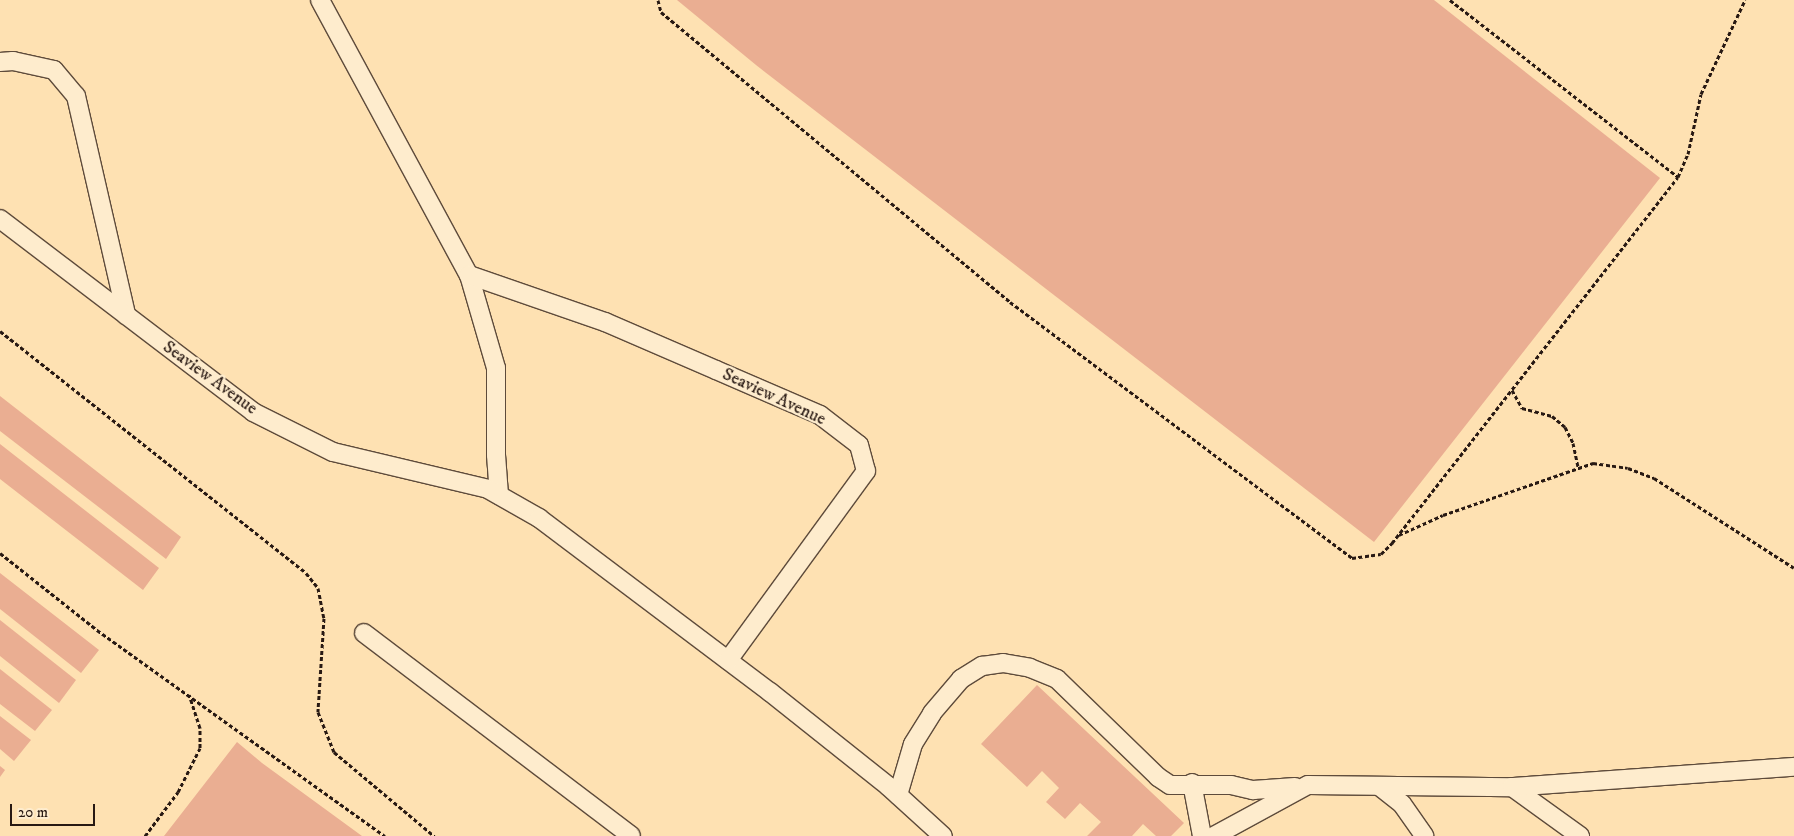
<!DOCTYPE html>
<html>
<head>
<meta charset="utf-8">
<style>
  body { margin:0 }
  #map { position:relative; width:1794px; height:836px; overflow:hidden; background:#fee1b2; font-family:"IM FELL DW Pica",serif }
  div>[style] { position:absolute }
  .building>* { inset:0; background:#eaae92 }
  .path>* { height:3px; margin-top:-1.5px; transform-origin:0; background:repeating-linear-gradient(90deg,#281913 0 4px,transparent 0 6.5px) }
  .roads { filter:drop-shadow(1px 0 #5e4b3b) drop-shadow(-1px 0 #5e4b3b) drop-shadow(0 1px #5e4b3b) drop-shadow(0 -1px #5e4b3b) }
  .lane>* { height:18px; margin:-9px; padding:0 9px; transform-origin:9px; border-radius:9px; background:#feeccd }
  span { translate:-50% -50%; white-space:nowrap; text-align:center; line-height:1.15; -webkit-text-stroke:4.5px #feeccd; paint-order:stroke }
  .street-label { font-size:18px; color:#281913 }
  .scale { position:absolute; left:10px; top:804px; width:85px; height:22px; box-sizing:border-box; border:2px solid #281913; border-top:0; padding-left:6px; font-size:15px; line-height:18px; white-space:nowrap; color:#281913; -webkit-text-stroke:4px #feeccd; paint-order:stroke }
</style>
</head>
<body>
<div id="map">
  <div class="building">
    <i style="clip-path:polygon(677px 0,1434px 0,1660px 178px,1374px 542px,756px 65px)"></i>
    <i style="clip-path:polygon(0 396px,181px 537px,166px 559px,0 431px)"></i>
    <i style="clip-path:polygon(0 444px,159px 568px,143px 590px,0 479px)"></i>
    <i style="clip-path:polygon(0 573px,99px 650px,81px 673px,0 609px)"></i>
    <i style="clip-path:polygon(0 620px,76px 680px,59px 703px,0 656px)"></i>
    <i style="clip-path:polygon(0 669px,52px 710px,35px 731px,0 704px)"></i>
    <i style="clip-path:polygon(1037px 685px,1184px 823px,1171px 836px,1156px 836px,1143px 824px,1132px 836px,1087px 836px,1101px 822px,1080px 803px,1065px 819px,1046px 802px,1059px 788px,1042px 771px,1027px 787px,981px 744px)"></i>
    <i style="clip-path:polygon(0 716px,31px 740px,14px 761px,0 749px)"></i>
    <i style="clip-path:polygon(237px 742px,262px 763px,362px 836px,164px 836px)"></i>
    <i style="clip-path:polygon(0 766px,5px 770px,0 777px)"></i>
  </div>
  <div class="path">
    <i style="left:658px;top:0;width:12px;rotate:76deg"></i>
    <i style="left:661px;top:12px;width:454px;rotate:39.7deg"></i>
    <i style="left:1010px;top:302px;width:427px;rotate:36.8deg"></i>
    <i style="left:1352px;top:558px;width:29px;rotate:-8deg"></i>
    <i style="left:1381px;top:554px;width:16px;rotate:-45deg"></i>
    <i style="left:1392px;top:543px;width:464px;rotate:-52deg"></i>
    <i style="left:1678px;top:177px;width:25px;rotate:-67deg"></i>
    <i style="left:1688px;top:154px;width:61px;rotate:-77.8deg"></i>
    <i style="left:1701px;top:94px;width:104px;rotate:-64.9deg"></i>
    <i style="left:1450px;top:0;width:289px;rotate:37.8deg"></i>
    <i style="left:0;top:331px;width:390px;rotate:38.3deg"></i>
    <i style="left:306px;top:573px;width:19px;rotate:51deg"></i>
    <i style="left:318px;top:588px;width:31px;rotate:79deg"></i>
    <i style="left:324px;top:618px;width:94px;rotate:93.7deg"></i>
    <i style="left:318px;top:712px;width:43px;rotate:68.2deg"></i>
    <i style="left:334px;top:752px;width:131px;rotate:40deg"></i>
    <i style="left:1512px;top:390px;width:21px;rotate:61deg"></i>
    <i style="left:1522px;top:408px;width:31px;rotate:15deg"></i>
    <i style="left:1552px;top:416px;width:17px;rotate:40deg"></i>
    <i style="left:1565px;top:427px;width:18px;rotate:63deg"></i>
    <i style="left:1573px;top:443px;width:25px;rotate:78deg"></i>
    <i style="left:1399px;top:535px;width:48px;rotate:-24.4deg"></i>
    <i style="left:1443px;top:515px;width:159px;rotate:-19.1deg"></i>
    <i style="left:1593px;top:463px;width:35px;rotate:8deg"></i>
    <i style="left:1628px;top:468px;width:28px;rotate:21deg"></i>
    <i style="left:1654px;top:478px;width:166px;rotate:32.7deg"></i>
    <i style="left:0;top:553px;width:124px;rotate:38.4deg"></i>
    <i style="left:97px;top:630px;width:354px;rotate:35.6deg"></i>
    <i style="left:145px;top:836px;width:55px;rotate:-53.1deg"></i>
    <i style="left:178px;top:792px;width:49px;rotate:-63.4deg"></i>
    <i style="left:200px;top:748px;width:20px;rotate:-90deg"></i>
    <i style="left:200px;top:728px;width:35px;rotate:-108deg"></i>
  </div>
  <div class="roads">
    <div class="lane">
      <i style="left:320px;top:0;width:313px;rotate:61.6deg"></i>
      <i style="left:469px;top:275px;width:97px;rotate:73.8deg"></i>
      <i style="left:496px;top:368px;width:87px;rotate:90deg"></i>
      <i style="left:496px;top:455px;width:40px;rotate:85.7deg"></i>
      <i style="left:0;top:62px;width:13px;rotate:-4deg"></i>
      <i style="left:13px;top:61px;width:42px;rotate:12.4deg"></i>
      <i style="left:54px;top:70px;width:34px;rotate:50deg"></i>
      <i style="left:76px;top:96px;width:225px;rotate:77.1deg"></i>
      <i style="left:0;top:219px;width:318px;rotate:37.3deg"></i>
      <i style="left:253px;top:412px;width:89px;rotate:26.6deg"></i>
      <i style="left:333px;top:452px;width:159px;rotate:13.4deg"></i>
      <i style="left:488px;top:489px;width:59px;rotate:29.6deg"></i>
      <i style="left:539px;top:518px;width:289px;rotate:37deg"></i>
      <i style="left:770px;top:692px;width:151px;rotate:38.5deg"></i>
      <i style="left:888px;top:786px;width:74px;rotate:42.3deg"></i>
      <i style="left:469px;top:275px;width:144px;rotate:19.1deg"></i>
      <i style="left:605px;top:322px;width:121px;rotate:23.4deg"></i>
      <i style="left:716px;top:370px;width:113px;rotate:23.4deg"></i>
      <i style="left:820px;top:415px;width:49px;rotate:37.6deg"></i>
      <i style="left:859px;top:445px;width:27px;rotate:75deg"></i>
      <i style="left:866px;top:471px;width:234px;rotate:126.1deg"></i>
      <i style="left:364px;top:633px;width:335px;rotate:37.2deg"></i>
      <i style="left:1192px;top:783px;width:54px;rotate:79.3deg"></i>
      <i style="left:1379px;top:786px;width:29px;rotate:38deg"></i>
      <i style="left:1402px;top:804px;width:39px;rotate:55deg"></i>
      <i style="left:1512px;top:787px;width:84px;rotate:35.8deg"></i>
      <i style="left:898px;top:795px;width:53px;rotate:-73.6deg"></i>
      <i style="left:913px;top:744px;width:36px;rotate:-58deg"></i>
      <i style="left:932px;top:713px;width:45px;rotate:-49.5deg"></i>
      <i style="left:961px;top:679px;width:25px;rotate:-32deg"></i>
      <i style="left:982px;top:666px;width:21px;rotate:-8deg"></i>
      <i style="left:1003px;top:663px;width:27px;rotate:10deg"></i>
      <i style="left:1030px;top:668px;width:29px;rotate:22deg"></i>
      <i style="left:1057px;top:679px;width:141px;rotate:44.1deg"></i>
      <i style="left:1158px;top:777px;width:14px;rotate:34deg"></i>
      <i style="left:1170px;top:785px;width:61px"></i>
      <i style="left:1231px;top:785px;width:23px;rotate:13deg"></i>
      <i style="left:1253px;top:790px;width:42px;rotate:-4.1deg"></i>
      <i style="left:1214px;top:836px;width:107px;rotate:-28.5deg"></i>
      <i style="left:1308px;top:785px;width:204px;rotate:0.6deg"></i>
      <i style="left:1512px;top:787px;width:283px;rotate:-4.1deg"></i>
    </div>
  </div>
  <div class="street-label">
    <span style="left:210px;top:378px;rotate:36deg">Seaview Avenue</span>
    <span style="left:774px;top:397px;rotate:25deg">Seaview Avenue</span>
  </div>
  <div class="scale">20 m</div>
</div>
</body>
</html>
